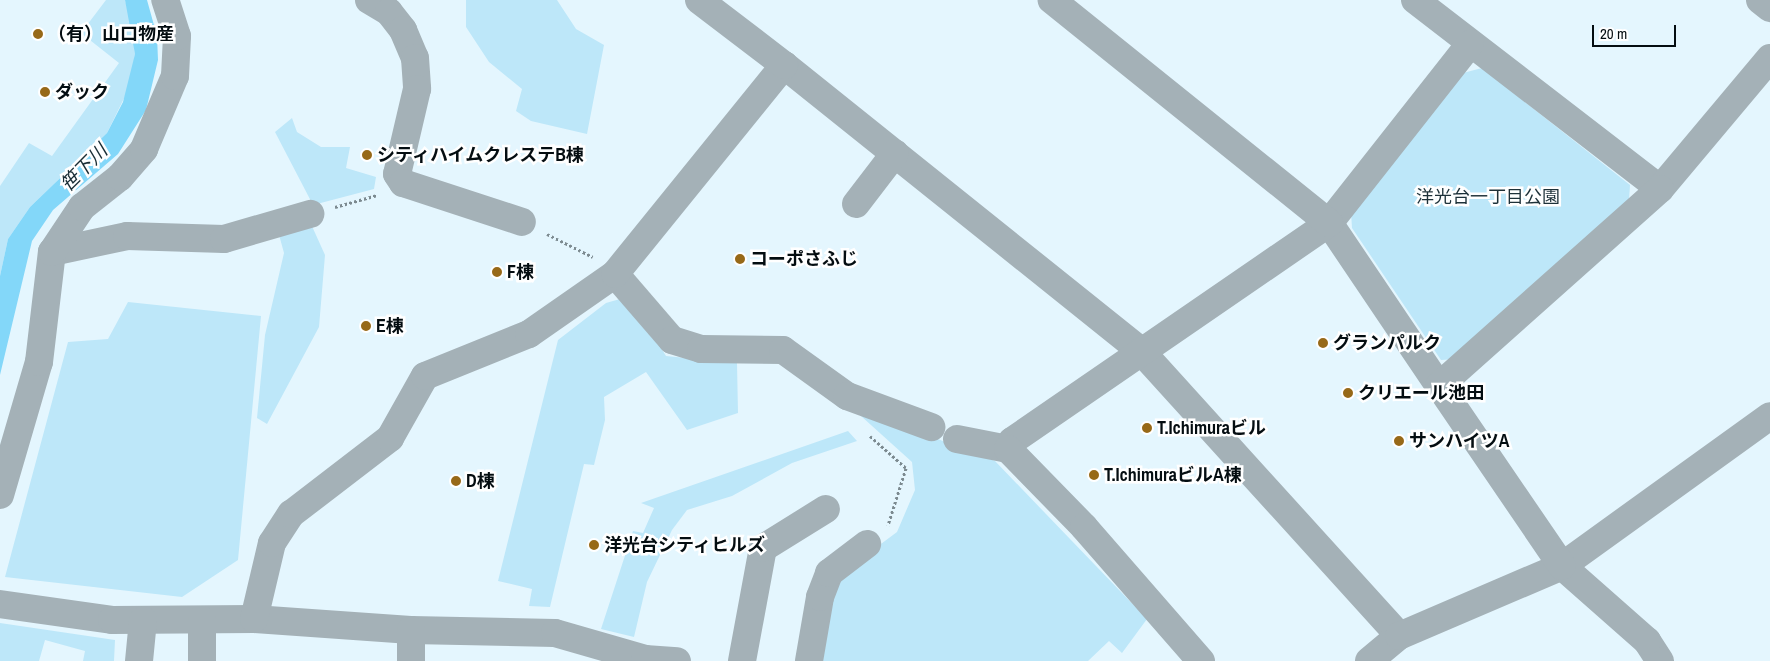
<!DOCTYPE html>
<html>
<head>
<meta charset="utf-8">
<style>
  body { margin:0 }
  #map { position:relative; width:1770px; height:661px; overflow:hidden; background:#e4f6fe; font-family:"Archivo Narrow","Noto Sans JP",sans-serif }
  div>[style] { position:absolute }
  .green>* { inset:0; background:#bde7f9 }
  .water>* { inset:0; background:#83d7f9 }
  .path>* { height:3px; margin-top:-1.5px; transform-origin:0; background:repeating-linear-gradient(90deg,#7c8a90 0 2.5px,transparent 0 5px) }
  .minor>* { height:28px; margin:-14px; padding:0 14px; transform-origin:14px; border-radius:14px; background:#a4b1b7 }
  .dots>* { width:14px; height:14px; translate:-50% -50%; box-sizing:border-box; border:2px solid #fff; border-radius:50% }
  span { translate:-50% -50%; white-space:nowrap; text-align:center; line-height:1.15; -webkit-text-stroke:5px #fff; paint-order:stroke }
  .poi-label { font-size:18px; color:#040d11; font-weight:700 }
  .left { translate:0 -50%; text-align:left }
  .park-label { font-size:18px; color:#1d3139 }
  .water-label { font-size:19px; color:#1a2e36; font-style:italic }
  .scale { position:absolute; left:1592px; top:25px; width:84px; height:22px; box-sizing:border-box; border:2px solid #040d11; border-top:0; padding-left:6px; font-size:15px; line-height:18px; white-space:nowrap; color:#040d11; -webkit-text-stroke:4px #fff; paint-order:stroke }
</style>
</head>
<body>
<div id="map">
  <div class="green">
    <i style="clip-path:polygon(106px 0,125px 0,132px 25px,135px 54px,130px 86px,107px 133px,30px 207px,8px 239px,0 276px,0 186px,29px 143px,52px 156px,119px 63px,81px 33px)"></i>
    <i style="clip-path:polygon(466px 0,557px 0,576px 29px,604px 45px,587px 134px,531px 121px,516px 111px,522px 89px,489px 62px,466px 27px)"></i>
    <i style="clip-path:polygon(1482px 68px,1630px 185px,1629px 200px,1455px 359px,1441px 360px,1352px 228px,1351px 212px,1463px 73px)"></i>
    <i style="clip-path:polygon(292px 118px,297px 132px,321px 147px,350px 147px,346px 168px,376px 177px,374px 189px,313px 205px,275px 132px)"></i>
    <i style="clip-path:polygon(311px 224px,325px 255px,319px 327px,267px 424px,257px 418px,265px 335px,284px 253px,278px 231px)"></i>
    <i style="clip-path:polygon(620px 299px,650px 330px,666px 356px,737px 363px,738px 413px,687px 430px,646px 372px,604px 397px,605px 420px,594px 465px,584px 464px,550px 607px,529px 606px,532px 589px,498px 581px,558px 340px,606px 303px)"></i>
    <i style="clip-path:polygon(128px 302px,261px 316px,238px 560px,182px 597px,5px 577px,68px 342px,108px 339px)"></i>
    <i style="clip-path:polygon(862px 410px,995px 461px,1147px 619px,1122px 653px,1109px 641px,1088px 661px,821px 661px,838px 576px,897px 532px,915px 490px,912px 462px,861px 416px)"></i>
    <i style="clip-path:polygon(848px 431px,857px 441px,792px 463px,732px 496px,687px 510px,672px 530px,647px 582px,634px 637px,601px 629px,633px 531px,643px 533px,654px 508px,641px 503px)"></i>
    <i style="clip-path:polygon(0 623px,115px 640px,114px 661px,83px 661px,85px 651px,45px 640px,39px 661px,0 661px)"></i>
  </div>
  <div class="water">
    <i style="clip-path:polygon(125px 0,147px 0,157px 36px,158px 60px,146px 110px,118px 154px,53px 210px,32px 241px,0 375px,0 276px,8px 239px,30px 207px,107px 133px,123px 102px,135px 54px)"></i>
  </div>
  <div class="path">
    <i style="left:335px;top:207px;width:44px;rotate:-15.9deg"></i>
    <i style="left:547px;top:234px;width:51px;rotate:26.6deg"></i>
    <i style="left:870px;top:436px;width:48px;rotate:41.6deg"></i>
    <i style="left:906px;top:468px;width:60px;rotate:107.5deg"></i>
  </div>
  <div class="minor">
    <i style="left:369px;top:0;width:23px;rotate:31deg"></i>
    <i style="left:389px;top:12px;width:23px;rotate:52deg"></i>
    <i style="left:403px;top:30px;width:30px;rotate:67deg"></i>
    <i style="left:415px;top:58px;width:31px;rotate:86deg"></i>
    <i style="left:417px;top:89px;width:87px;rotate:103.2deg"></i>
    <i style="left:397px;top:174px;width:11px;rotate:56deg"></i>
    <i style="left:403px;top:183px;width:125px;rotate:18.1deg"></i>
    <i style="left:1415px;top:0;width:309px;rotate:37.6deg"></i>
    <i style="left:1660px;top:189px;width:171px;rotate:-50deg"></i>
    <i style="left:1760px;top:0;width:13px;rotate:39deg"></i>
    <i style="left:784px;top:65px;width:457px;rotate:38.7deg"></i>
    <i style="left:1141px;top:351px;width:384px;rotate:47.8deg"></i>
    <i style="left:856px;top:204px;width:64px;rotate:-52.6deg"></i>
    <i style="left:52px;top:252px;width:77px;rotate:-12deg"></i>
    <i style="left:127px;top:236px;width:97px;rotate:1.8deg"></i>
    <i style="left:224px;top:239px;width:90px;rotate:-16.2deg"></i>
    <i style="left:615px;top:274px;width:87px;rotate:49.2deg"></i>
    <i style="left:672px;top:340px;width:30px;rotate:17deg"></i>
    <i style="left:701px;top:349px;width:82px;rotate:0.7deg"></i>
    <i style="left:783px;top:350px;width:79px;rotate:35.7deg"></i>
    <i style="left:847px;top:396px;width:90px;rotate:20.3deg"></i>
    <i style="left:1439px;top:386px;width:197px;rotate:-124deg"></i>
    <i style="left:1329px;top:223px;width:228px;rotate:-51.8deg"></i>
    <i style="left:957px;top:439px;width:52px;rotate:11.1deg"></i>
    <i style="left:1008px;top:449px;width:9px;rotate:-63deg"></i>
    <i style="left:1012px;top:441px;width:385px;rotate:-34.5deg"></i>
    <i style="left:1329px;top:223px;width:356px;rotate:-141.2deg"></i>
    <i style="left:1008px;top:449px;width:109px;rotate:45.7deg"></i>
    <i style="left:1084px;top:527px;width:178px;rotate:48.9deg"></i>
    <i style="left:0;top:495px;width:139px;rotate:-73.7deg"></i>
    <i style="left:39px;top:362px;width:111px;rotate:-83.3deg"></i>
    <i style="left:52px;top:252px;width:54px;rotate:-56.3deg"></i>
    <i style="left:82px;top:207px;width:48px;rotate:-38.3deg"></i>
    <i style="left:120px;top:177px;width:37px;rotate:-49deg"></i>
    <i style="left:144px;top:149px;width:79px;rotate:-67deg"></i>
    <i style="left:175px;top:76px;width:40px;rotate:-87.1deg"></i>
    <i style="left:177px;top:36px;width:38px;rotate:-108deg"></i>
    <i style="left:0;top:604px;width:113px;rotate:8.1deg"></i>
    <i style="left:112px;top:620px;width:142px;rotate:-0.4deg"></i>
    <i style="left:254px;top:619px;width:157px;rotate:4deg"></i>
    <i style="left:411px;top:630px;width:144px;rotate:1.2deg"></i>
    <i style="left:555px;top:633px;width:94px;rotate:16.1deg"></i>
    <i style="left:645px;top:659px;width:32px;rotate:4deg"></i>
    <i style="left:254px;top:619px;width:78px;rotate:-76.7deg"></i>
    <i style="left:272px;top:543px;width:35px;rotate:-57deg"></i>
    <i style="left:291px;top:514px;width:125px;rotate:-37.5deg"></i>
    <i style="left:390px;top:438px;width:71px;rotate:-60.6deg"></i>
    <i style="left:425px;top:376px;width:112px;rotate:-22deg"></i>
    <i style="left:529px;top:334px;width:105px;rotate:-34.9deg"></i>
    <i style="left:615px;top:274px;width:269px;rotate:-51deg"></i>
    <i style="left:784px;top:65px;width:107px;rotate:-142.6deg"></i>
    <i style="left:411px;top:630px;width:31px;rotate:90deg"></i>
    <i style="left:139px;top:661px;width:41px;rotate:-84.4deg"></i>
    <i style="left:202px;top:661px;width:41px;rotate:-90deg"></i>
    <i style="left:742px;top:661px;width:115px;rotate:-79.5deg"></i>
    <i style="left:763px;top:548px;width:74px;rotate:-31.8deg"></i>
    <i style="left:809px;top:661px;width:65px;rotate:-80.2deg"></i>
    <i style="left:820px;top:597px;width:26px;rotate:-69deg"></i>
    <i style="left:829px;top:573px;width:48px;rotate:-37.3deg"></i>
    <i style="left:1369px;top:661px;width:39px;rotate:-40deg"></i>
    <i style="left:1399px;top:636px;width:177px;rotate:-23.2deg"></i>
    <i style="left:1562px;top:566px;width:256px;rotate:-35.8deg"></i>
    <i style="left:1660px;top:661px;width:24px;rotate:-123deg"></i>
    <i style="left:1647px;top:641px;width:113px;rotate:-138.6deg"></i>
    <i style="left:1562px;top:566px;width:218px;rotate:-124.3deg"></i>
    <i style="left:1439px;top:386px;width:296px;rotate:-41.7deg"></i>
  </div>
  <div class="dots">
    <i style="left:38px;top:34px;background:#976918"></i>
    <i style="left:45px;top:92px;background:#976918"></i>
    <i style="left:367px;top:155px;background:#976918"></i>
    <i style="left:740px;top:259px;background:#976918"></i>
    <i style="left:497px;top:272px;background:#976918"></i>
    <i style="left:366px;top:326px;background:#976918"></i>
    <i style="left:1323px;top:343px;background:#976918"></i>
    <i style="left:1348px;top:393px;background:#976918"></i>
    <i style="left:1147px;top:428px;background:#976918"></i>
    <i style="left:1399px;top:441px;background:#976918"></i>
    <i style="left:1094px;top:475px;background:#976918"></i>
    <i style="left:456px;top:481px;background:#976918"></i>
    <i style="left:594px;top:545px;background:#976918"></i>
  </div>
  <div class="poi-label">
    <span class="left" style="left:48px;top:34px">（有）山口物産</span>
    <span class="left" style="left:55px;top:92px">ダック</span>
    <span class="left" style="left:377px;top:155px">シティハイムクレステB棟</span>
    <span class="left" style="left:750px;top:259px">コーポさふじ</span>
    <span class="left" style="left:507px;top:272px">F棟</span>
    <span class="left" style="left:376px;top:326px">E棟</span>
    <span class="left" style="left:1333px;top:343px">グランパルク</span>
    <span class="left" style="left:1358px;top:393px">クリエール池田</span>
    <span class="left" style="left:1157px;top:428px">T.Ichimuraビル</span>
    <span class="left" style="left:1409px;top:441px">サンハイツA</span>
    <span class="left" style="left:1104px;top:475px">T.IchimuraビルA棟</span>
    <span class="left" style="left:466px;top:481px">D棟</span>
    <span class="left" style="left:604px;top:545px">洋光台シティヒルズ</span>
  </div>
  <div class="park-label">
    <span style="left:1488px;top:197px">洋光台一丁目公園</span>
  </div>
  <div class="water-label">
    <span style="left:84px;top:168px;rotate:-45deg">笹下川</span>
  </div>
  <div class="scale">20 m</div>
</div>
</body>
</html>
